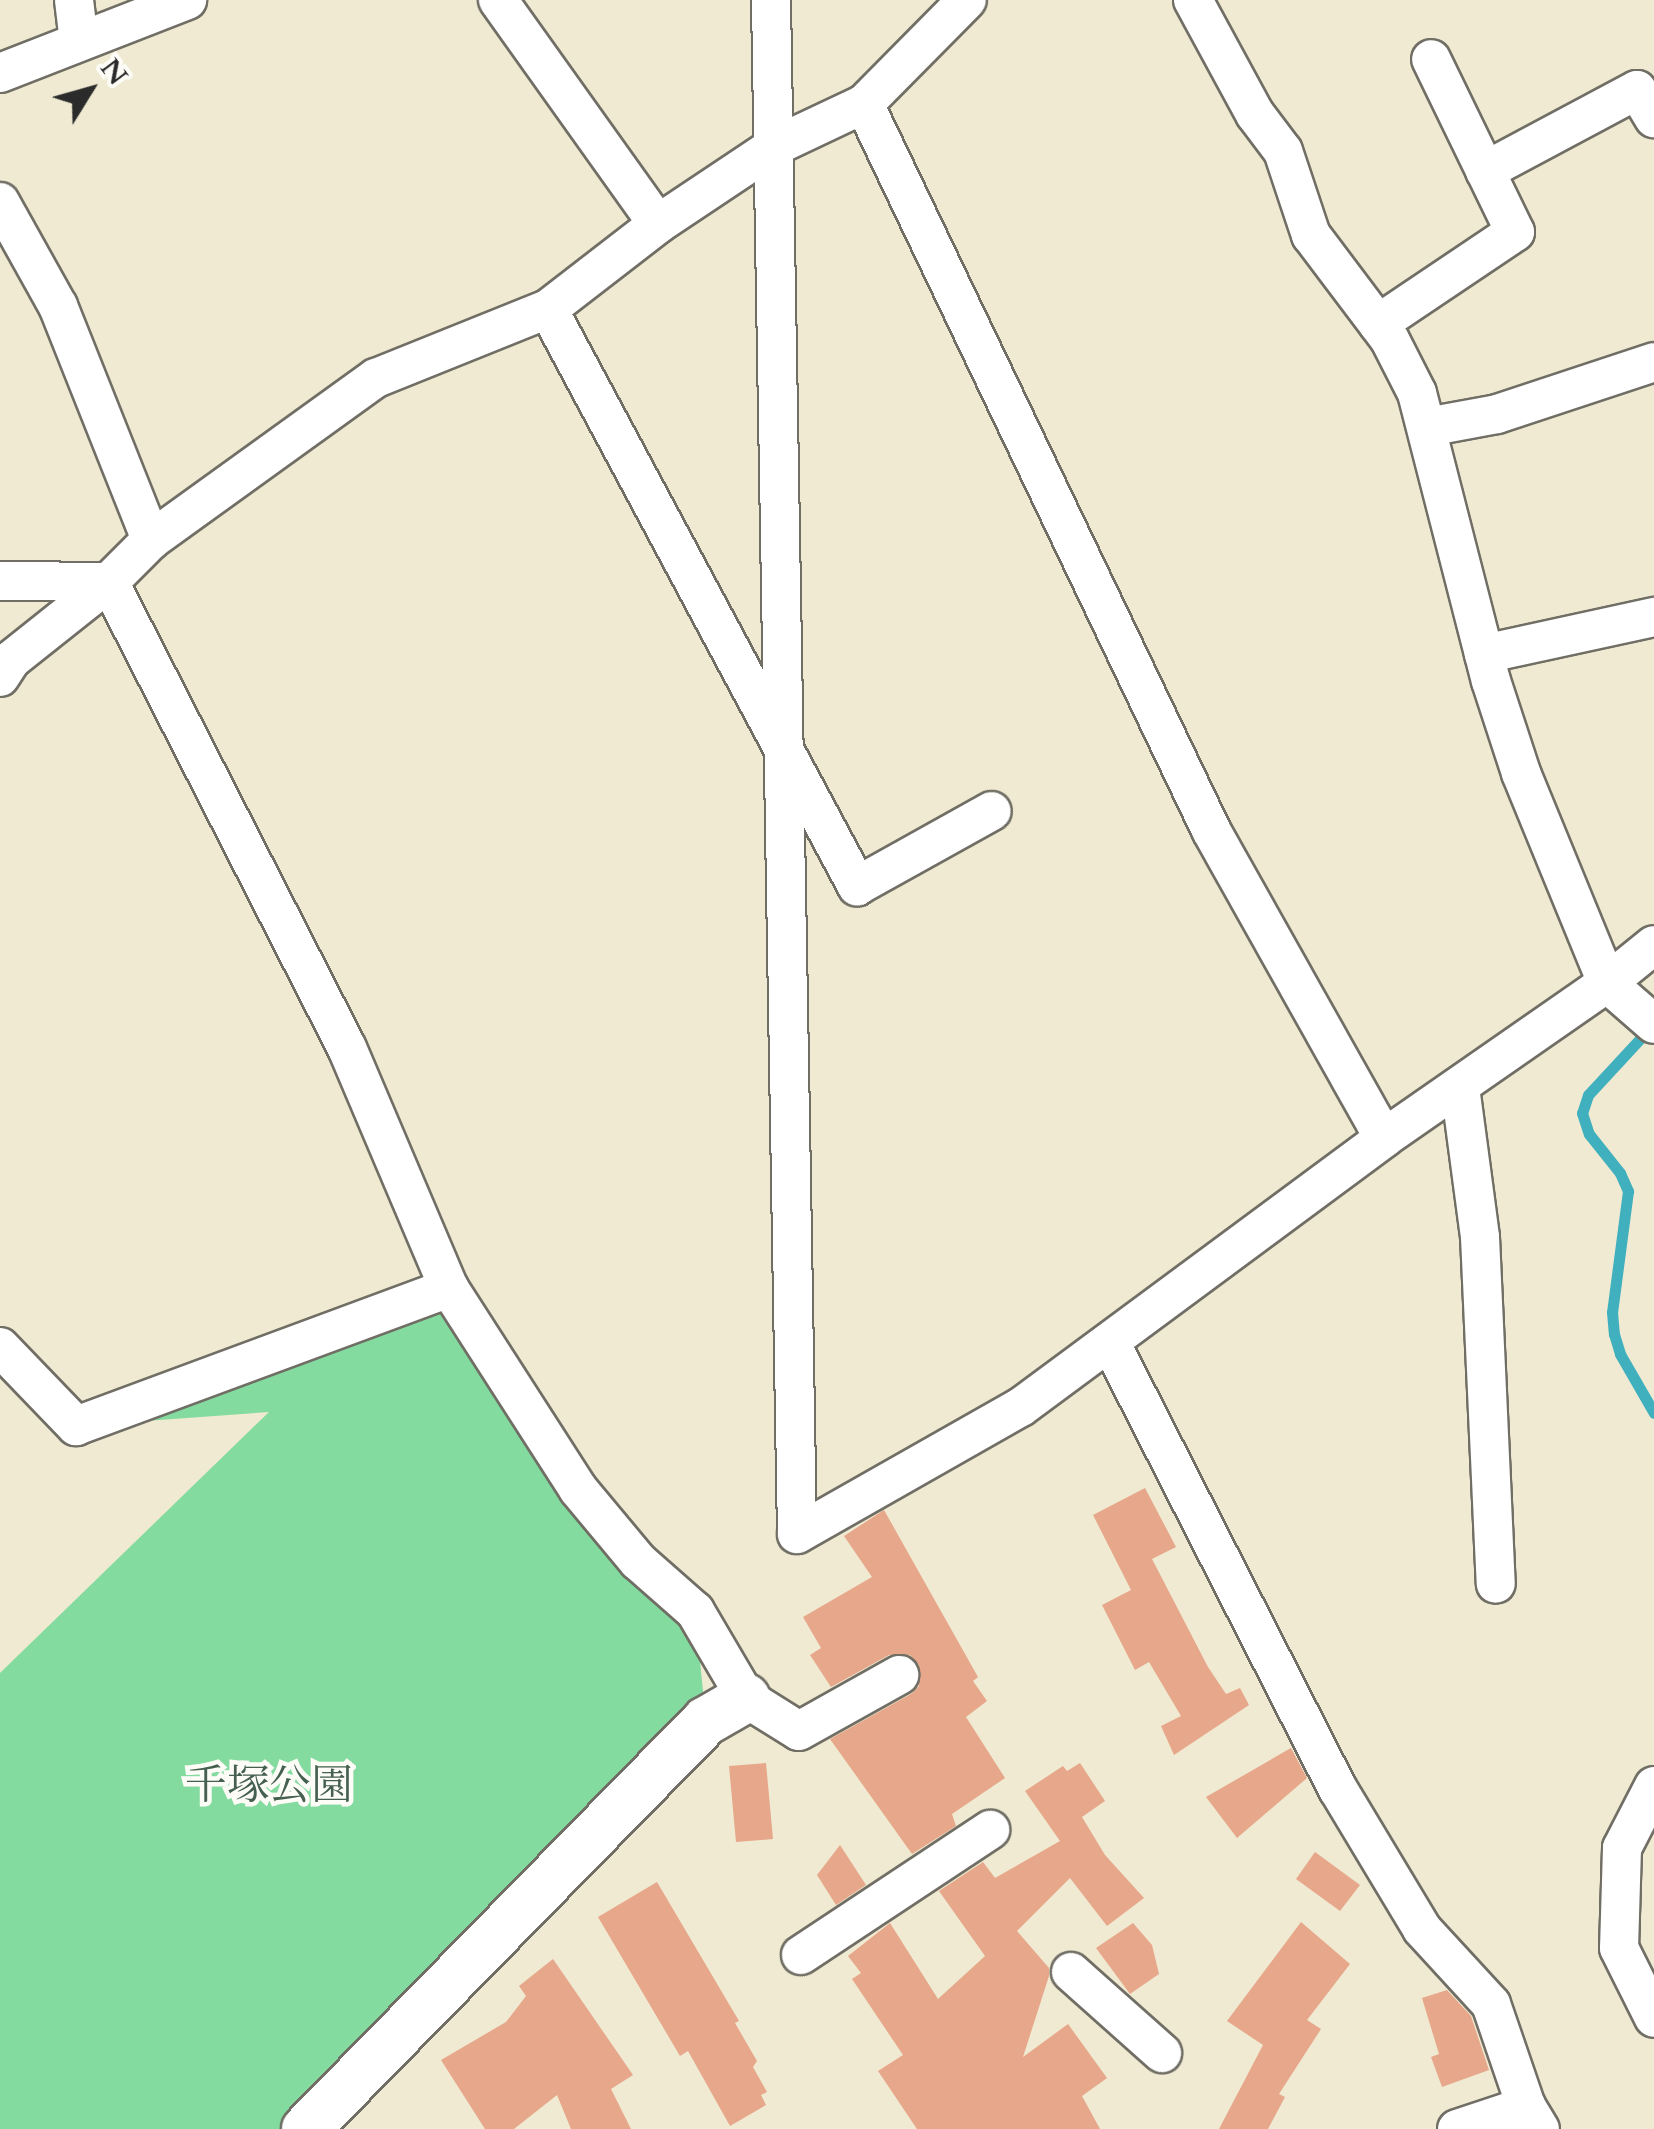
<!DOCTYPE html>
<html>
<head>
<meta charset="utf-8">
<style>
  body { margin:0 }
  #map { position:relative; width:1654px; height:2129px; overflow:hidden; background:#efead1; font-family:Cardo,"Noto Serif JP",serif }
  div>[style] { position:absolute }
  .green>* { inset:0; background:#83db9f }
  .stream>* { height:11px; margin:-5.5px; padding:0 5.5px; transform-origin:5.5px; border-radius:5.5px; background:#41b0be }
  .building>* { inset:0; background:#e7a78b }
  .roads { filter:drop-shadow(2px 0 #706e65) drop-shadow(-2px 0 #706e65) drop-shadow(0 2px #706e65) drop-shadow(0 -2px #706e65) }
  .minor>* { height:38px; margin:-19px; padding:0 19px; transform-origin:19px; border-radius:19px; background:#fff }
  .tertiary>* { height:48px; margin:-24px; padding:0 24px; transform-origin:24px; border-radius:24px; background:#fff }
  span { translate:-50% -50%; white-space:nowrap; text-align:center; line-height:1.15; -webkit-text-stroke:9px #fdfcf7; paint-order:stroke }
  .park-label { font-size:42px; color:#45604e }
  .north { position:absolute; left:40px; top:40px; width:100px; height:100px; -webkit-text-stroke:8px #fdfcf7; paint-order:stroke; rotate:53deg; font-size:28px; font-weight:700; line-height:40px; text-align:center; color:#2b2b2b }
  .north::after { content:''; display:block; margin:auto; width:35px; height:45px; background:#2b2b2b; clip-path:polygon(50% 0,100% 100%,50% 72%,0 100%) }
</style>
</head>
<body>
<div id="map">
  <div class="green">
    <i style="clip-path:polygon(449px 1288px,578px 1489px,695px 1611px,706px 1721px,306px 2129px,0 2129px,0 1673px,269px 1412px,76px 1426px)"></i>
  </div>
  <div class="stream">
    <i style="left:1650px;top:1028px;width:91px;rotate:132.8deg"></i>
    <i style="left:1588px;top:1095px;width:19px;rotate:108deg"></i>
    <i style="left:1582px;top:1113px;width:22px;rotate:72deg"></i>
    <i style="left:1589px;top:1134px;width:50px;rotate:51.5deg"></i>
    <i style="left:1620px;top:1173px;width:20px;rotate:66deg"></i>
    <i style="left:1628px;top:1191px;width:122px;rotate:97.5deg"></i>
    <i style="left:1612px;top:1312px;width:22px;rotate:85deg"></i>
    <i style="left:1614px;top:1334px;width:21px;rotate:73deg"></i>
    <i style="left:1620px;top:1354px;width:68px;rotate:60deg"></i>
  </div>
  <div class="building">
    <i style="clip-path:polygon(1145px 1488px,1176px 1547px,1152px 1559px,1208px 1667px,1226px 1694px,1240px 1688px,1249px 1705px,1174px 1755px,1161px 1726px,1181px 1716px,1149px 1662px,1135px 1670px,1102px 1605px,1131px 1590px,1093px 1515px)"></i>
    <i style="clip-path:polygon(884px 1510px,978px 1677px,973px 1681px,987px 1701px,966px 1717px,1005px 1778px,952px 1814px,956px 1826px,912px 1854px,830px 1739px,911px 1694px,919px 1686px,919px 1665px,910px 1655px,889px 1655px,831px 1687px,810px 1655px,821px 1648px,803px 1617px,872px 1577px,844px 1536px)"></i>
    <i style="clip-path:polygon(1291px 1748px,1307px 1778px,1237px 1838px,1206px 1797px)"></i>
    <i style="clip-path:polygon(766px 1763px,773px 1839px,736px 1842px,729px 1766px)"></i>
    <i style="clip-path:polygon(1080px 1763px,1105px 1801px,1082px 1817px,1105px 1855px,1144px 1898px,1107px 1926px,1070px 1878px,1017px 1931px,1049px 1968px,1049px 1976px,1023px 2057px,1068px 2024px,1107px 2078px,1082px 2096px,1100px 2129px,917px 2129px,878px 2071px,903px 2055px,852px 1979px,861px 1973px,848px 1956px,890px 1923px,938px 1999px,985px 1956px,939px 1891px,983px 1862px,995px 1878px,1060px 1841px,1025px 1791px,1063px 1766px,1067px 1771px)"></i>
    <i style="clip-path:polygon(840px 1845px,866px 1885px,836px 1905px,817px 1875px)"></i>
    <i style="clip-path:polygon(1315px 1852px,1360px 1885px,1340px 1911px,1296px 1879px)"></i>
    <i style="clip-path:polygon(657px 1882px,739px 2021px,735px 2023px,757px 2061px,753px 2067px,767px 2092px,761px 2095px,766px 2105px,730px 2126px,688px 2051px,680px 2056px,598px 1917px)"></i>
    <i style="clip-path:polygon(1301px 1922px,1350px 1964px,1307px 2020px,1321px 2029px,1279px 2094px,1285px 2097px,1268px 2129px,1219px 2129px,1263px 2045px,1227px 2021px)"></i>
    <i style="clip-path:polygon(1133px 1923px,1152px 1945px,1159px 1974px,1130px 1994px,1096px 1948px)"></i>
    <i style="clip-path:polygon(553px 1959px,633px 2075px,611px 2089px,631px 2129px,571px 2129px,557px 2095px,514px 2129px,485px 2129px,441px 2060px,506px 2022px,526px 1996px,519px 1986px)"></i>
    <i style="clip-path:polygon(1447px 1990px,1471px 2016px,1489px 2070px,1442px 2087px,1431px 2057px,1439px 2054px,1422px 1998px)"></i>
  </div>
  <div class="roads">
    <div class="minor">
      <i style="left:74px;top:0;width:42px;rotate:83.2deg"></i>
      <i style="left:498px;top:0;width:275px;rotate:54.5deg"></i>
      <i style="left:771px;top:0;width:1534px;rotate:89.03deg"></i>
      <i style="left:797px;top:1534px;width:257px;rotate:-29.6deg"></i>
      <i style="left:1021px;top:1407px;width:452px;rotate:-36.5deg"></i>
      <i style="left:1384px;top:1138px;width:272px;rotate:-34.8deg"></i>
      <i style="left:1607px;top:983px;width:62px;rotate:41.1deg"></i>
      <i style="left:1193px;top:0;width:130px;rotate:61.5deg"></i>
      <i style="left:1255px;top:114px;width:46px;rotate:52.9deg"></i>
      <i style="left:1283px;top:151px;width:89px;rotate:71.6deg"></i>
      <i style="left:1311px;top:235px;width:131px;rotate:53deg"></i>
      <i style="left:1390px;top:340px;width:59px;rotate:63deg"></i>
      <i style="left:1417px;top:393px;width:297px;rotate:75.6deg"></i>
      <i style="left:1491px;top:681px;width:97px;rotate:71.9deg"></i>
      <i style="left:1521px;top:773px;width:227px;rotate:67.7deg"></i>
      <i style="left:1607px;top:983px;width:60px;rotate:-39deg"></i>
      <i style="left:0;top:73px;width:201px;rotate:-21.3deg"></i>
      <i style="left:864px;top:104px;width:805px;rotate:64.45deg"></i>
      <i style="left:1211px;top:830px;width:353px;rotate:60.7deg"></i>
      <i style="left:1485px;top:171px;width:172px;rotate:-28.1deg"></i>
      <i style="left:1637px;top:90px;width:33px;rotate:59deg"></i>
      <i style="left:0;top:202px;width:119px;rotate:60.9deg"></i>
      <i style="left:58px;top:306px;width:252px;rotate:68.3deg"></i>
      <i style="left:548px;top:309px;width:655px;rotate:61.83deg"></i>
      <i style="left:857px;top:886px;width:154px;rotate:-29.1deg"></i>
      <i style="left:1378px;top:324px;width:165px;rotate:-33.9deg"></i>
      <i style="left:1515px;top:232px;width:192px;rotate:-115.9deg"></i>
      <i style="left:1427px;top:427px;width:71px;rotate:-10.5deg"></i>
      <i style="left:1497px;top:414px;width:165px;rotate:-18.3deg"></i>
      <i style="left:0;top:581px;width:109px;rotate:0.5deg"></i>
      <i style="left:109px;top:582px;width:523px;rotate:62.95deg"></i>
      <i style="left:347px;top:1048px;width:261px;rotate:67deg"></i>
      <i style="left:449px;top:1288px;width:239px;rotate:57.3deg"></i>
      <i style="left:578px;top:1489px;width:94px;rotate:50.2deg"></i>
      <i style="left:638px;top:1561px;width:76px;rotate:41.3deg"></i>
      <i style="left:695px;top:1611px;width:101px;rotate:59.6deg"></i>
      <i style="left:746px;top:1698px;width:62px;rotate:31.9deg"></i>
      <i style="left:799px;top:1731px;width:115px;rotate:-29.2deg"></i>
      <i style="left:1484px;top:654px;width:174px;rotate:-12.3deg"></i>
      <i style="left:0;top:677px;width:20px;rotate:-57deg"></i>
      <i style="left:11px;top:660px;width:125px;rotate:-38.5deg"></i>
      <i style="left:109px;top:582px;width:59px;rotate:-45deg"></i>
      <i style="left:151px;top:540px;width:277px;rotate:-35.8deg"></i>
      <i style="left:376px;top:378px;width:185px;rotate:-21.9deg"></i>
      <i style="left:548px;top:309px;width:139px;rotate:-37.7deg"></i>
      <i style="left:658px;top:224px;width:141px;rotate:-33.7deg"></i>
      <i style="left:775px;top:146px;width:98px;rotate:-25.3deg"></i>
      <i style="left:864px;top:104px;width:146px;rotate:-45.3deg"></i>
      <i style="left:1460px;top:1087px;width:151px;rotate:82.4deg"></i>
      <i style="left:1480px;top:1237px;width:347px;rotate:87.4deg"></i>
      <i style="left:1111px;top:1344px;width:500px;rotate:63deg"></i>
      <i style="left:1338px;top:1789px;width:163px;rotate:59deg"></i>
      <i style="left:1422px;top:1929px;width:102px;rotate:47.4deg"></i>
      <i style="left:1491px;top:2004px;width:108px;rotate:71.1deg"></i>
      <i style="left:1526px;top:2106px;width:27px;rotate:59deg"></i>
      <i style="left:0;top:1347px;width:110px;rotate:46.1deg"></i>
      <i style="left:76px;top:1426px;width:398px;rotate:-20.3deg"></i>
      <i style="left:1654px;top:1786px;width:70px;rotate:117.3deg"></i>
      <i style="left:1622px;top:1848px;width:100px;rotate:91.7deg"></i>
      <i style="left:1619px;top:1948px;width:78px;rotate:63.4deg"></i>
      <i style="left:801px;top:1955px;width:227px;rotate:-33.5deg"></i>
      <i style="left:1071px;top:1972px;width:122px;rotate:41.7deg"></i>
      <i style="left:1457px;top:2129px;width:73px;rotate:-18.4deg"></i>
    </div>
    <div class="tertiary">
      <i style="left:306px;top:2129px;width:571px;rotate:-45.57deg"></i>
      <i style="left:706px;top:1721px;width:46px;rotate:-29.9deg"></i>
    </div>
  </div>
  <div class="park-label">
    <span style="left:269px;top:1786px">千塚公園</span>
  </div>
  <div class="north">N</div>
</div>
</body>
</html>
